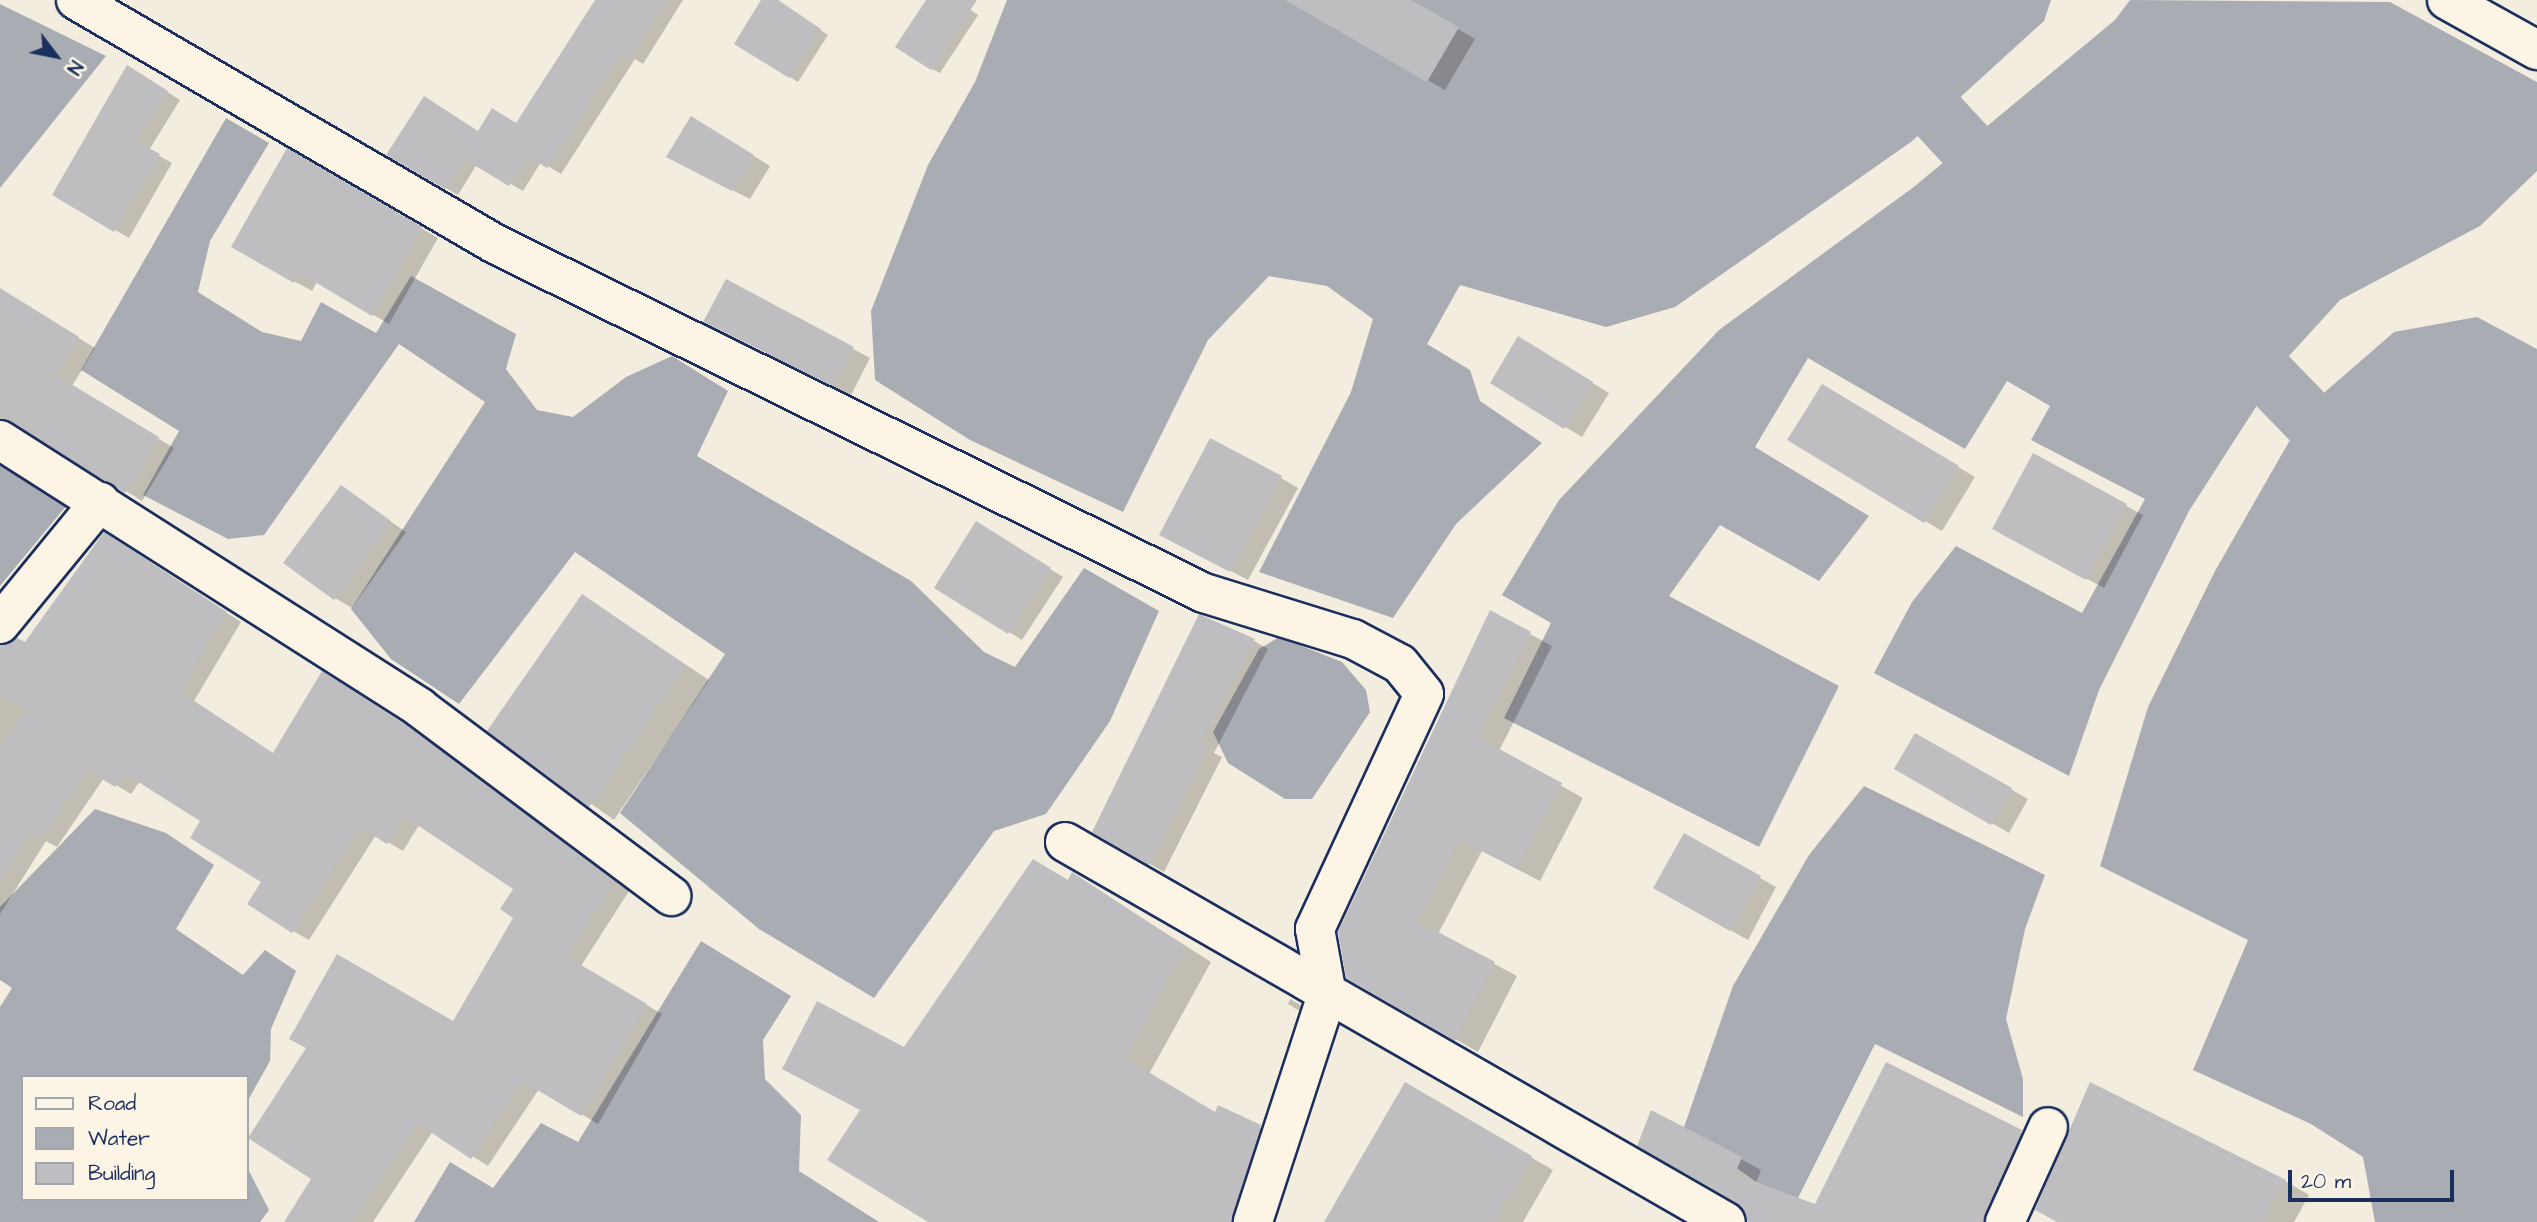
<!DOCTYPE html>
<html>
<head>
<meta charset="utf-8">
<style>
  body { margin:0 }
  #map { position:relative; width:2537px; height:1222px; overflow:hidden; background:#f3ede0; font-family:"Architects Daughter",sans-serif }
  div>[style] { position:absolute }
  .water>* { inset:0; background:#a9acb3 }
  .shadow>* { inset:0; background:#0003 }
  .canal>* { height:58px; margin:-29px; padding:0 29px; transform-origin:29px; border-radius:29px; background:#a9acb3 }
  .building>* { inset:0; background:#bebec0 }
  .roads { filter:drop-shadow(2px 0 #1b2f5e) drop-shadow(-2px 0 #1b2f5e) drop-shadow(0 2px #1b2f5e) drop-shadow(0 -2px #1b2f5e) }
  .minor>* { height:38px; margin:-19px; padding:0 19px; transform-origin:19px; border-radius:19px; background:#fcf5e5 }
  span { translate:-50% -50%; white-space:nowrap; text-align:center; line-height:1.15; -webkit-text-stroke:6px #fcf5e5; paint-order:stroke }
  .legend { position:absolute; left:21px; top:1075px; width:228px; height:126px; box-sizing:border-box; background:#fcf5e5; border:2px solid #a2a6af; margin:0; padding:9px 12px; list-style:none; font-size:21px; color:#1b2f5e }
  .legend li { display:flex; align-items:center; gap:14px; height:35px }
  .legend b { width:35px; border:2px solid #a2a6af }
  .north { position:absolute; left:21px; top:21px; width:70px; height:70px; -webkit-text-stroke:5px #fcf5e5; paint-order:stroke; rotate:122deg; font-size:19px; font-weight:700; line-height:28px; text-align:center; color:#1b2f5e }
  .north::after { content:''; display:block; margin:auto; width:24px; height:32px; background:#1b2f5e; clip-path:polygon(50% 0,100% 100%,50% 72%,0 100%) }
  .scale { position:absolute; left:2288px; top:1170px; width:166px; height:32px; box-sizing:border-box; border:4px solid #1b2f5e; border-top:0; padding-left:9px; font-size:21px; line-height:24px; white-space:nowrap; color:#1b2f5e; -webkit-text-stroke:5px #fcf5e5; paint-order:stroke }
</style>
</head>
<body>
<div id="map">
  <div class="water">
    <i style="clip-path:polygon(1007px 0,2051px 0,2044px 21px,1911px 142px,1675px 307px,1606px 327px,1460px 285px,1427px 344px,1470px 370px,1480px 401px,1542px 443px,1456px 524px,1393px 618px,1259px 572px,1351px 392px,1373px 319px,1327px 286px,1269px 276px,1208px 340px,1123px 512px,970px 440px,875px 380px,871px 311px,928px 165px,975px 82px)"></i>
    <i style="clip-path:polygon(2130px 0,2390px 2px,2537px 82px,2537px 171px,2480px 226px,2340px 300px,2288px 357px,2189px 511px,2099px 690px,2069px 776px,1874px 673px,1912px 602px,1956px 546px,2082px 613px,2145px 499px,2031px 440px,2050px 406px,2007px 381px,1965px 449px,1808px 358px,1755px 447px,1869px 516px,1819px 581px,1720px 525px,1669px 596px,1839px 686px,1759px 847px,1504px 718px,1551px 623px,1502px 595px,1559px 500px,1719px 330px,1915px 186px,2115px 20px)"></i>
    <i style="clip-path:polygon(0 4px,106px 56px,0 188px)"></i>
    <i style="clip-path:polygon(226px 118px,269px 143px,210px 241px,198px 292px,262px 332px,301px 341px,321px 302px,376px 333px,411px 276px,516px 334px,506px 369px,537px 410px,573px 417px,626px 377px,672px 356px,728px 391px,697px 456px,911px 581px,984px 652px,1015px 667px,1084px 568px,1159px 611px,1110px 721px,1046px 814px,994px 831px,874px 998px,759px 929px,620px 813px,725px 654px,575px 552px,459px 704px,391px 659px,351px 609px,485px 402px,399px 344px,264px 535px,228px 539px,143px 495px,179px 431px,81px 370px)"></i>
    <i style="clip-path:polygon(2477px 317px,2537px 349px,2537px 1222px,2375px 1222px,2363px 1157px,2311px 1124px,2193px 1070px,2248px 940px,2100px 866px,2148px 707px,2215px 571px,2310px 405px,2394px 332px)"></i>
    <i style="clip-path:polygon(0 463px,67px 505px,0 586px)"></i>
    <i style="clip-path:polygon(1279px 637px,1342px 662px,1366px 690px,1370px 712px,1312px 799px,1285px 799px,1228px 763px,1213px 732px,1259px 649px)"></i>
    <i style="clip-path:polygon(1864px 786px,2045px 875px,2025px 929px,2006px 1019px,2023px 1079px,2023px 1117px,1875px 1044px,1793px 1208px,1683px 1130px,1733px 986px,1809px 855px)"></i>
    <i style="clip-path:polygon(95px 809px,166px 833px,214px 865px,176px 929px,243px 975px,265px 950px,296px 971px,271px 1029px,270px 1061px,247px 1102px,247px 1077px,23px 1077px,23px 1199px,247px 1199px,247px 1167px,269px 1210px,260px 1222px,0 1222px,0 1007px,12px 988px,0 980px,0 907px)"></i>
    <i style="clip-path:polygon(701px 941px,791px 996px,763px 1040px,765px 1079px,801px 1115px,799px 1171px,879px 1222px,414px 1222px,450px 1162px,493px 1188px,541px 1123px,578px 1142px)"></i>
  </div>
  <div class="shadow">
    <i style="clip-path:polygon(596px 0,683px 0,643px 64px,635px 59px,561px 174px,541px 162px,523px 191px,477px 164px,458px 195px,388px 155px,517px 125px)"></i>
    <i style="clip-path:polygon(763px 0,776px 0,828px 35px,798px 82px,736px 44px)"></i>
    <i style="clip-path:polygon(929px 0,956px 0,978px 15px,940px 73px,932px 69px)"></i>
    <i style="clip-path:polygon(1325px 0,1408px 0,1475px 39px,1445px 90px,1315px 16px)"></i>
    <i style="clip-path:polygon(141px 75px,180px 100px,149px 150px,172px 163px,129px 238px,54px 194px)"></i>
    <i style="clip-path:polygon(708px 128px,770px 166px,750px 199px,685px 166px)"></i>
    <i style="clip-path:polygon(288px 151px,438px 238px,389px 324px,317px 282px,312px 291px,233px 247px)"></i>
    <i style="clip-path:polygon(726px 281px,870px 358px,851px 395px,722px 331px)"></i>
    <i style="clip-path:polygon(0 290px,95px 348px,72px 386px,174px 448px,142px 501px,29px 430px,0 421px)"></i>
    <i style="clip-path:polygon(1535px 348px,1609px 393px,1582px 437px,1492px 383px)"></i>
    <i style="clip-path:polygon(1822px 386px,1975px 477px,1942px 531px,1790px 440px)"></i>
    <i style="clip-path:polygon(2034px 456px,2143px 515px,2104px 588px,2011px 538px)"></i>
    <i style="clip-path:polygon(1281px 478px,1298px 488px,1248px 580px,1176px 542px)"></i>
    <i style="clip-path:polygon(341px 487px,406px 532px,352px 608px,335px 598px)"></i>
    <i style="clip-path:polygon(989px 531px,1063px 577px,1022px 640px,936px 587px)"></i>
    <i style="clip-path:polygon(120px 543px,241px 622px,194px 701px,274px 754px,338px 683px,424px 737px,629px 891px,581px 966px,662px 1014px,598px 1124px,539px 1089px,488px 1166px,433px 1131px,373px 1222px,286px 1222px,454px 1023px,516px 917px,515px 889px,419px 825px,403px 851px,376px 835px,309px 940px,293px 931px,264px 882px,203px 821px,140px 781px,131px 794px,104px 778px,57px 847px,46px 841px,0 914px,0 652px,25px 644px)"></i>
    <i style="clip-path:polygon(582px 596px,709px 680px,614px 820px,490px 731px)"></i>
    <i style="clip-path:polygon(1530px 634px,1552px 646px,1499px 751px,1583px 798px,1540px 881px,1482px 851px,1438px 934px,1517px 976px,1478px 1052px,1348px 977px)"></i>
    <i style="clip-path:polygon(1254px 641px,1268px 649px,1214px 753px,1222px 757px,1164px 872px,1094px 832px)"></i>
    <i style="clip-path:polygon(1915px 735px,2028px 799px,2009px 833px,1897px 769px)"></i>
    <i style="clip-path:polygon(1685px 835px,1776px 887px,1748px 940px,1655px 888px)"></i>
    <i style="clip-path:polygon(1073px 874px,1211px 962px,1149px 1074px,1215px 1114px,1219px 1107px,1286px 1141px,1261px 1222px,931px 1222px,905px 1049px)"></i>
    <i style="clip-path:polygon(1290px 999px,1325px 1019px,1312px 1018px,1288px 1004px)"></i>
    <i style="clip-path:polygon(1887px 1064px,2042px 1144px,2003px 1222px,1749px 1222px,1739px 1202px,1640px 1145px,1741px 1159px,1761px 1170px,1756px 1183px,1816px 1207px)"></i>
    <i style="clip-path:polygon(1405px 1084px,1553px 1170px,1523px 1222px,1345px 1222px)"></i>
    <i style="clip-path:polygon(2285px 1181px,2309px 1195px,2294px 1222px,2060px 1222px)"></i>
  </div>
  <div class="canal">
    <i style="left:1832px;top:0;width:275px;rotate:47.4deg"></i>
    <i style="left:2217px;top:324px;width:204px;rotate:45.8deg"></i>
  </div>
  <div class="building">
    <i style="clip-path:polygon(595px 0,666px 0,630px 58px,622px 53px,547px 168px,528px 156px,509px 186px,464px 159px,445px 189px,386px 155px,424px 96px,478px 131px,492px 108px,516px 123px)"></i>
    <i style="clip-path:polygon(761px 0,778px 0,821px 29px,789px 78px,734px 44px)"></i>
    <i style="clip-path:polygon(926px 0,977px 0,931px 70px,895px 47px)"></i>
    <i style="clip-path:polygon(1285px 0,1411px 0,1459px 27px,1427px 82px)"></i>
    <i style="clip-path:polygon(127px 65px,168px 91px,136px 141px,160px 154px,114px 232px,52px 195px)"></i>
    <i style="clip-path:polygon(691px 116px,754px 155px,732px 191px,666px 157px)"></i>
    <i style="clip-path:polygon(287px 148px,422px 227px,372px 316px,300px 273px,294px 283px,231px 247px)"></i>
    <i style="clip-path:polygon(726px 279px,854px 347px,834px 386px,703px 322px)"></i>
    <i style="clip-path:polygon(0 288px,79px 337px,56px 375px,159px 437px,125px 493px,0 417px)"></i>
    <i style="clip-path:polygon(1518px 336px,1593px 382px,1564px 429px,1490px 383px)"></i>
    <i style="clip-path:polygon(1822px 384px,1959px 466px,1924px 523px,1787px 440px)"></i>
    <i style="clip-path:polygon(1210px 438px,1282px 476px,1230px 572px,1159px 535px)"></i>
    <i style="clip-path:polygon(2033px 453px,2127px 504px,2086px 580px,1992px 529px)"></i>
    <i style="clip-path:polygon(341px 485px,391px 521px,334px 600px,283px 563px)"></i>
    <i style="clip-path:polygon(976px 521px,1051px 568px,1008px 634px,934px 588px)"></i>
    <i style="clip-path:polygon(104px 532px,227px 612px,179px 691px,273px 753px,322px 671px,408px 726px,614px 881px,566px 956px,647px 1004px,581px 1116px,522px 1081px,471px 1159px,417px 1123px,352px 1222px,284px 1222px,311px 1179px,248px 1138px,306px 1048px,289px 1039px,337px 954px,453px 1021px,513px 918px,500px 909px,513px 889px,404px 816px,387px 844px,360px 827px,292px 933px,247px 904px,261px 882px,190px 838px,200px 821px,124px 773px,115px 787px,88px 770px,40px 839px,30px 832px,0 881px,0 749px,27px 709px,0 694px,0 645px,17px 638px,25px 642px)"></i>
    <i style="clip-path:polygon(582px 594px,686px 665px,589px 807px,487px 731px)"></i>
    <i style="clip-path:polygon(1490px 610px,1531px 632px,1477px 737px,1562px 783px,1517px 869px,1460px 840px,1417px 921px,1495px 962px,1455px 1041px,1346px 978px,1338px 932px)"></i>
    <i style="clip-path:polygon(1199px 614px,1255px 639px,1200px 743px,1208px 747px,1149px 865px,1092px 832px)"></i>
    <i style="clip-path:polygon(1915px 733px,2012px 788px,1991px 825px,1894px 769px)"></i>
    <i style="clip-path:polygon(1684px 833px,1761px 876px,1730px 931px,1653px 888px)"></i>
    <i style="clip-path:polygon(1033px 859px,1068px 880px,1072px 872px,1186px 947px,1125px 1058px,1215px 1112px,1218px 1105px,1261px 1125px,1232px 1222px,928px 1222px,827px 1160px,860px 1110px,782px 1069px,817px 1001px,904px 1047px)"></i>
    <i style="clip-path:polygon(1886px 1062px,2022px 1130px,1980px 1222px,1748px 1222px,1737px 1203px,1637px 1146px,1651px 1110px,1742px 1157px,1735px 1174px,1815px 1204px)"></i>
    <i style="clip-path:polygon(1405px 1082px,1532px 1156px,1494px 1222px,1324px 1222px)"></i>
    <i style="clip-path:polygon(2090px 1082px,2286px 1180px,2262px 1222px,2057px 1222px,2035px 1210px)"></i>
  </div>
  <div class="roads">
    <div class="minor">
      <i style="left:76px;top:0;width:485px;rotate:30.2deg"></i>
      <i style="left:495px;top:244px;width:790px;rotate:26.21deg"></i>
      <i style="left:1204px;top:593px;width:156px;rotate:17.2deg"></i>
      <i style="left:1353px;top:639px;width:53px;rotate:28deg"></i>
      <i style="left:1400px;top:664px;width:38px;rotate:51deg"></i>
      <i style="left:1424px;top:694px;width:259px;rotate:114.9deg"></i>
      <i style="left:1315px;top:929px;width:67px;rotate:79.7deg"></i>
      <i style="left:1327px;top:995px;width:239px;rotate:108.1deg"></i>
      <i style="left:2447px;top:0;width:103px;rotate:29.1deg"></i>
      <i style="left:0;top:440px;width:498px;rotate:32.5deg"></i>
      <i style="left:420px;top:708px;width:314px;rotate:36.8deg"></i>
      <i style="left:0;top:624px;width:158px;rotate:-50.7deg"></i>
      <i style="left:1065px;top:842px;width:762px;rotate:29.89deg"></i>
      <i style="left:2005px;top:1222px;width:104px;rotate:-65.6deg"></i>
    </div>
  </div>
  <ul class="legend">
  <li><b style="height:9px;background:#fcf5e5"></b>Road</li>
  <li><b style="height:19px;background:#a9acb3"></b>Water</li>
  <li><b style="height:19px;background:#bebec0"></b>Building</li>
  </ul>
  <div class="north">N</div>
  <div class="scale">20 m</div>
</div>
</body>
</html>
